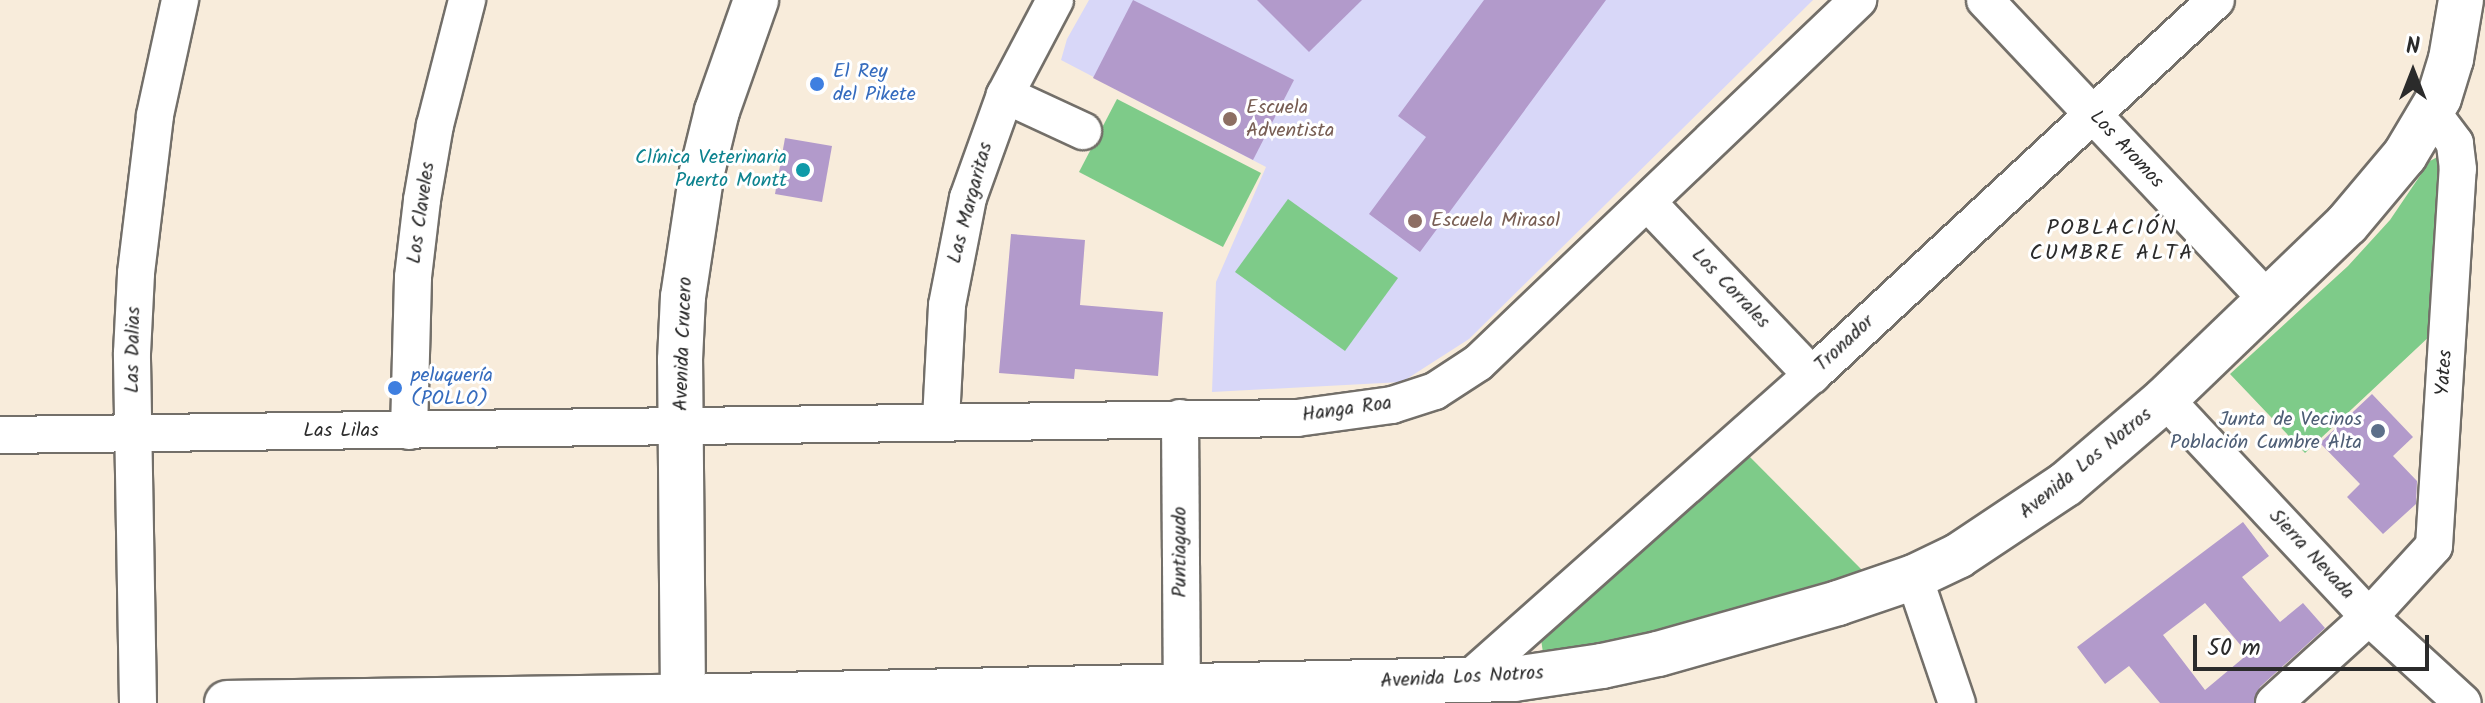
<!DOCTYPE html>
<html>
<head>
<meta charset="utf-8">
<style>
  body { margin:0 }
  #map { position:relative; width:2485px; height:703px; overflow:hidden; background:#f8ecdb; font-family:Kalam,sans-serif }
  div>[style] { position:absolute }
  .built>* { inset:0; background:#d8d7f8 }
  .green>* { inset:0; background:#7ecb89 }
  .building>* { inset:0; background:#b29acb }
  .roads { filter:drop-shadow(2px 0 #736f69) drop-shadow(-2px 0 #736f69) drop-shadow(0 2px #736f69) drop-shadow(0 -2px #736f69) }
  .minor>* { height:36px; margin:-18px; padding:0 18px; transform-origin:18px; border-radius:18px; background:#fff }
  .major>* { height:44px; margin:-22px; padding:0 22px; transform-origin:22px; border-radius:22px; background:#fff }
  .dots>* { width:22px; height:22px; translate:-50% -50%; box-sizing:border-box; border:4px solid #fff; border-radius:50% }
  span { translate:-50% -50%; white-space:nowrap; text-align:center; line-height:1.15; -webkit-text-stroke:6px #fff; paint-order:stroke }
  .shop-label { font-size:20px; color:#366cbe }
  .left { translate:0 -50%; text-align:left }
  .education-label { font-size:20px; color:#785e54 }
  .street-label { font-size:20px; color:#2b2b2b }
  .culture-label { font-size:20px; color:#0d838f }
  .right { translate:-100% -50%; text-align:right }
  .service-label { font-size:20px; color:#4e5e75 }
  .neighbourhood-label { font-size:22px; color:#2b2b2b; letter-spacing:2px }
  .north { position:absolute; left:2373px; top:32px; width:80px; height:80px; -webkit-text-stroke:6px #fff; paint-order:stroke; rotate:0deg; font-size:22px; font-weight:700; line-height:32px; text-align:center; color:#2b2b2b }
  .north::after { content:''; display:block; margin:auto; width:28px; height:36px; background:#2b2b2b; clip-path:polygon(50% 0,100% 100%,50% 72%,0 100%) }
  .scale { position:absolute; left:2193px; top:635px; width:236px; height:36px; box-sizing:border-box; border:4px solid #2b2b2b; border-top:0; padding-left:10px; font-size:24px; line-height:28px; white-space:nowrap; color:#2b2b2b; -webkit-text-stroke:6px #fff; paint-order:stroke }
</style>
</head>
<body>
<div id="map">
  <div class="built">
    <i style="clip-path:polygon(1089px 0,1813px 0,1469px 339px,1402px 382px,1212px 392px,1216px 282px,1266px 167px,1061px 60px,1067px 39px)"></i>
  </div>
  <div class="green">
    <i style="clip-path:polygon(1117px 99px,1261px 173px,1223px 247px,1079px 172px)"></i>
    <i style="clip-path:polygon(2441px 155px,2432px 334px,2305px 453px,2230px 374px,2348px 266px,2390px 220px,2430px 161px)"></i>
    <i style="clip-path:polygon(1288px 199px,1398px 278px,1345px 351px,1235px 272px)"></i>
    <i style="clip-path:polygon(1745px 452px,1863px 571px,1649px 632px,1553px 655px,1543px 653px,1540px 632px)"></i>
  </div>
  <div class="building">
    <i style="clip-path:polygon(1133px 0,1294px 80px,1253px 160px,1093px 78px)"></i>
    <i style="clip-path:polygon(1257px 0,1362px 0,1309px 52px)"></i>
    <i style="clip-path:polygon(1484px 0,1606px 0,1420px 252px,1369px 214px,1426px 137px,1398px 116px)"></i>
    <i style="clip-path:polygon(785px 138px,832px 146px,822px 202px,775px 194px)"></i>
    <i style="clip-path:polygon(1011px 234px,1085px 240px,1080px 305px,1163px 312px,1158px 376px,1075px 369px,1074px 379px,999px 373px)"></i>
    <i style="clip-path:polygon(2372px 394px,2413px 437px,2393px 456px,2417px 481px,2416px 504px,2383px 534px,2347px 497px,2360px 484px,2320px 443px)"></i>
    <i style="clip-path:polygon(evenodd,2243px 522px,2269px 556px,2242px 577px,2280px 622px,2303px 603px,2325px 628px,2260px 687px,2254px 703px,2160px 703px,2129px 666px,2105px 684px,2077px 647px,2243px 522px,2205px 603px,2248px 654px,2205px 690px,2163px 635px,2205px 603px)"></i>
  </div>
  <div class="roads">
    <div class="minor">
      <i style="left:1985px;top:0;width:411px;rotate:46.7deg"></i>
      <i style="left:1005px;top:95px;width:86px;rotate:24.8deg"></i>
      <i style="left:1648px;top:203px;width:238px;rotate:46.4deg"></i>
      <i style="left:2165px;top:399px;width:299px;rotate:46.9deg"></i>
      <i style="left:2369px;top:617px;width:127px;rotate:42.5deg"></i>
      <i style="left:1180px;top:418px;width:268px;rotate:89.6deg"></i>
      <i style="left:941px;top:420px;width:115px;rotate:-87deg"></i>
      <i style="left:947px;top:305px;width:109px;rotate:-78.9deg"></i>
      <i style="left:968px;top:198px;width:109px;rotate:-70.2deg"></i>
      <i style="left:1005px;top:95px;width:107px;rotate:-62.2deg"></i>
      <i style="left:409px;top:431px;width:154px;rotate:-88.5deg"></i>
      <i style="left:413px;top:277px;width:78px;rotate:-83.3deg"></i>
      <i style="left:422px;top:200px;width:76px;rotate:-80.2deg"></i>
      <i style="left:435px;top:125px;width:129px;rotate:-75.6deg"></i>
      <i style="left:0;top:435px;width:1297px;rotate:-0.75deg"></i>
      <i style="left:1297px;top:418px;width:96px;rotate:-7.8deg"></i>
      <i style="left:1392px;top:405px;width:45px;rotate:-18deg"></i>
      <i style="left:1435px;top:391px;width:51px;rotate:-33.1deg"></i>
      <i style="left:1478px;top:363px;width:526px;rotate:-43.69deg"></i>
      <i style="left:1914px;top:577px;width:133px;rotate:71.2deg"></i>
      <i style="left:1468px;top:680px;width:460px;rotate:-41.6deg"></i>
      <i style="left:1812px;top:375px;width:551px;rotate:-42.87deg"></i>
      <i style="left:138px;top:703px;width:350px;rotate:-91deg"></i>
      <i style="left:132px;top:353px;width:80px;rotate:-87.1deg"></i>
      <i style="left:136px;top:273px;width:159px;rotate:-83.1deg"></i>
      <i style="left:155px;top:115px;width:118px;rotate:-77.7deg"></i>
      <i style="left:2274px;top:703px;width:128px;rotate:-42.2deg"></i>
      <i style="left:2369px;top:617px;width:96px;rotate:-47.5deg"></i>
      <i style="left:2434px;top:546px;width:378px;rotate:-86.4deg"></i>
      <i style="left:2458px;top:169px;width:26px;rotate:-97deg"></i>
      <i style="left:2455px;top:143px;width:40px;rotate:-127deg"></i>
    </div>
    <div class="major">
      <i style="left:683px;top:697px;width:337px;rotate:-90.5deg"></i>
      <i style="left:680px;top:360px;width:63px;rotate:-87.3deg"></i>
      <i style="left:683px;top:297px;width:126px;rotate:-81.4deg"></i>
      <i style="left:702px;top:172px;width:63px;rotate:-76.2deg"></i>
      <i style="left:717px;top:111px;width:118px;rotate:-70.6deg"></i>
      <i style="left:227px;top:703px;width:456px;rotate:-0.8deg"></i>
      <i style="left:683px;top:697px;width:831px;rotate:-1.24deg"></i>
      <i style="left:1514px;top:679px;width:89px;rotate:-8.4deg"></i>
      <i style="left:1602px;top:666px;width:57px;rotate:-12.1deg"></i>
      <i style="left:1658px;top:654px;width:187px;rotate:-15.8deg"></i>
      <i style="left:1838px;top:603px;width:80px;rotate:-18.9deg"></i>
      <i style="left:1914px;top:577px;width:49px;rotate:-25.5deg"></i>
      <i style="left:1958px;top:556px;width:130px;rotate:-33.7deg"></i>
      <i style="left:2066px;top:484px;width:130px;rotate:-40.6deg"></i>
      <i style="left:2165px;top:399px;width:252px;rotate:-43.9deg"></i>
      <i style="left:2347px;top:224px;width:90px;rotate:-50deg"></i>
      <i style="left:2405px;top:155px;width:66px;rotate:-59.2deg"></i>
      <i style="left:2439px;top:98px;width:41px;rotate:-72.9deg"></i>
      <i style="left:2451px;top:59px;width:60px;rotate:-80.4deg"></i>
    </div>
  </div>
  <div class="dots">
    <i style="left:817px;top:84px;background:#3f7fe0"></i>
    <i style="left:1230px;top:119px;background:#8d6e63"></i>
    <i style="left:803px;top:170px;background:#0f9aa8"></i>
    <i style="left:1415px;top:221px;background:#8d6e63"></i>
    <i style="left:395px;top:388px;background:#3f7fe0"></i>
    <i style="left:2378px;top:431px;background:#5c6f8a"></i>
  </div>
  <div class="shop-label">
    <span class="left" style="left:833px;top:84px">El Rey<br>del Pikete</span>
    <span class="left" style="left:411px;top:388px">peluquería<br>(POLLO)</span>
  </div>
  <div class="education-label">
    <span class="left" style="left:1246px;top:120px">Escuela<br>Adventista</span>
    <span class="left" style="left:1431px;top:221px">Escuela Mirasol</span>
  </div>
  <div class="street-label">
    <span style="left:2126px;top:150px;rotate:47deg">Los Aromos</span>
    <span style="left:971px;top:203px;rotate:-75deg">Las Margaritas</span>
    <span style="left:422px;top:213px;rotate:-82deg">Los Claveles</span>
    <span style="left:1730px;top:289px;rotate:46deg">Los Corrales</span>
    <span style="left:684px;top:344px;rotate:-88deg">Avenida Crucero</span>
    <span style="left:1845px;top:344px;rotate:-43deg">Tronador</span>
    <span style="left:134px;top:350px;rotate:-89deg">Las Dalias</span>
    <span style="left:2445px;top:373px;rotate:-86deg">Yates</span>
    <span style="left:1347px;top:410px;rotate:-8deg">Hanga Roa</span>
    <span style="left:341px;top:431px">Las Lilas</span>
    <span style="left:2086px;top:464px;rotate:-39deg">Avenida Los Notros</span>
    <span style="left:1181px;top:552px;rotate:-90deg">Puntiagudo</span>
    <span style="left:2311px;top:555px;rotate:47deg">Sierra Nevada</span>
    <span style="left:1462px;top:678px;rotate:-3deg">Avenida Los Notros</span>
  </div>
  <div class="culture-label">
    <span class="right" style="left:787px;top:170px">Clínica Veterinaria<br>Puerto Montt</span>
  </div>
  <div class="service-label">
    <span class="right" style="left:2362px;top:432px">Junta de Vecinos<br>Población Cumbre Alta</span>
  </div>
  <div class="neighbourhood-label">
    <span style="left:2112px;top:241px">POBLACIÓN<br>CUMBRE ALTA</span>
  </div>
  <div class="north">N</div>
  <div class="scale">50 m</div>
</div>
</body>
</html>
